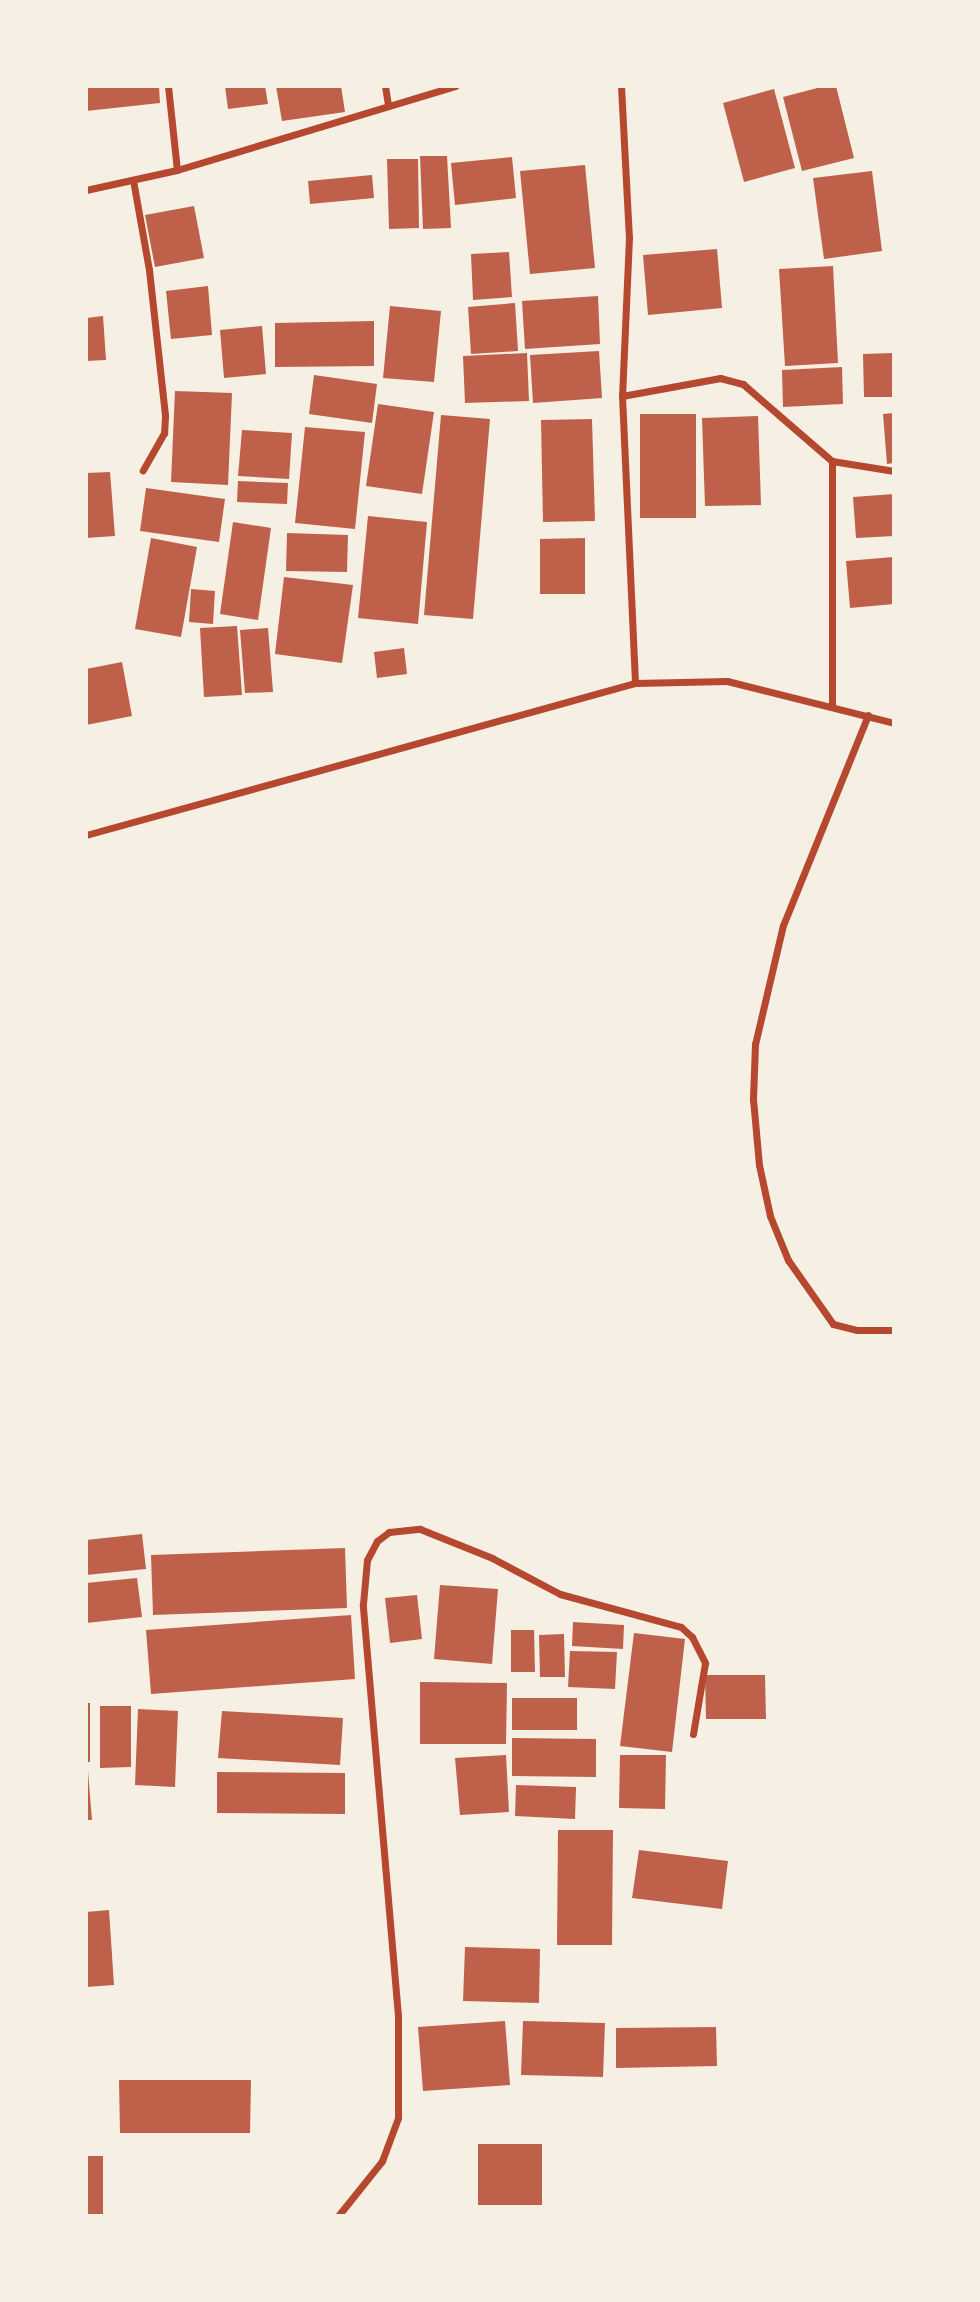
<!DOCTYPE html>
<html>
<head>
<meta charset="utf-8">
<style>
  body { margin:0 }
  #map { position:relative; width:980px; height:2302px; overflow:hidden; background:#f6efe4; font-family:"Fira Sans",sans-serif }
  div>[style] { position:absolute }
  .building>* { inset:0; background:#bf614a }
  .minor>* { height:7px; margin:-3.5px; padding:0 3.5px; transform-origin:3.5px; border-radius:3.5px; background:#b5482f }
  span { translate:-50% -50%; white-space:nowrap; text-align:center; line-height:1.15; -webkit-text-stroke:5px #f6efe4; paint-order:stroke }
  .frame { position:absolute; inset:0; border:88px solid #f6efe4; pointer-events:none }
</style>
</head>
<body>
<div id="map">
  <div class="building">
    <i style="clip-path:polygon(86px 86px,159px 86px,160px 103px,86px 111px)"></i>
    <i style="clip-path:polygon(225px 86px,265px 86px,268px 104px,228px 109px)"></i>
    <i style="clip-path:polygon(276px 86px,341px 86px,345px 112px,282px 121px)"></i>
    <i style="clip-path:polygon(825px 86px,836px 86px,854px 158px,802px 171px,783px 97px)"></i>
    <i style="clip-path:polygon(774px 89px,795px 168px,744px 182px,723px 103px)"></i>
    <i style="clip-path:polygon(420px 156px,447px 156px,451px 228px,423px 229px)"></i>
    <i style="clip-path:polygon(512px 157px,516px 198px,455px 205px,451px 163px)"></i>
    <i style="clip-path:polygon(387px 159px,418px 159px,419px 228px,389px 229px)"></i>
    <i style="clip-path:polygon(585px 165px,595px 268px,530px 274px,520px 171px)"></i>
    <i style="clip-path:polygon(872px 171px,882px 251px,824px 259px,813px 178px)"></i>
    <i style="clip-path:polygon(372px 175px,374px 198px,310px 204px,308px 181px)"></i>
    <i style="clip-path:polygon(194px 206px,204px 258px,155px 267px,145px 215px)"></i>
    <i style="clip-path:polygon(717px 249px,722px 308px,648px 315px,643px 255px)"></i>
    <i style="clip-path:polygon(509px 252px,512px 297px,473px 300px,471px 254px)"></i>
    <i style="clip-path:polygon(833px 266px,838px 363px,785px 366px,779px 269px)"></i>
    <i style="clip-path:polygon(208px 286px,212px 335px,171px 339px,166px 291px)"></i>
    <i style="clip-path:polygon(598px 296px,600px 344px,525px 349px,522px 301px)"></i>
    <i style="clip-path:polygon(515px 303px,518px 351px,471px 354px,468px 307px)"></i>
    <i style="clip-path:polygon(390px 306px,441px 311px,434px 382px,383px 378px)"></i>
    <i style="clip-path:polygon(103px 316px,106px 360px,86px 361px,86px 318px)"></i>
    <i style="clip-path:polygon(374px 321px,374px 366px,275px 367px,275px 323px)"></i>
    <i style="clip-path:polygon(262px 326px,266px 374px,224px 378px,220px 330px)"></i>
    <i style="clip-path:polygon(599px 351px,602px 398px,533px 403px,530px 355px)"></i>
    <i style="clip-path:polygon(527px 353px,529px 401px,465px 403px,463px 356px)"></i>
    <i style="clip-path:polygon(894px 353px,894px 397px,864px 397px,863px 354px)"></i>
    <i style="clip-path:polygon(842px 367px,843px 404px,783px 407px,782px 370px)"></i>
    <i style="clip-path:polygon(314px 375px,377px 384px,372px 423px,309px 414px)"></i>
    <i style="clip-path:polygon(175px 391px,232px 393px,228px 485px,171px 482px)"></i>
    <i style="clip-path:polygon(378px 404px,434px 412px,422px 494px,366px 486px)"></i>
    <i style="clip-path:polygon(894px 413px,894px 463px,887px 464px,883px 414px)"></i>
    <i style="clip-path:polygon(640px 414px,696px 414px,696px 518px,640px 518px)"></i>
    <i style="clip-path:polygon(441px 415px,490px 419px,473px 619px,424px 615px)"></i>
    <i style="clip-path:polygon(758px 416px,761px 505px,705px 506px,702px 418px)"></i>
    <i style="clip-path:polygon(592px 419px,595px 521px,543px 522px,541px 420px)"></i>
    <i style="clip-path:polygon(305px 427px,365px 432px,355px 529px,295px 523px)"></i>
    <i style="clip-path:polygon(242px 430px,292px 433px,289px 479px,238px 476px)"></i>
    <i style="clip-path:polygon(110px 472px,115px 536px,86px 538px,86px 473px)"></i>
    <i style="clip-path:polygon(238px 481px,288px 483px,287px 504px,237px 502px)"></i>
    <i style="clip-path:polygon(146px 488px,225px 499px,219px 542px,140px 531px)"></i>
    <i style="clip-path:polygon(894px 494px,894px 536px,856px 538px,853px 497px)"></i>
    <i style="clip-path:polygon(368px 516px,427px 522px,418px 624px,358px 618px)"></i>
    <i style="clip-path:polygon(233px 522px,271px 528px,258px 620px,220px 614px)"></i>
    <i style="clip-path:polygon(287px 533px,348px 535px,347px 572px,286px 571px)"></i>
    <i style="clip-path:polygon(151px 538px,197px 547px,181px 637px,135px 629px)"></i>
    <i style="clip-path:polygon(585px 538px,585px 594px,540px 594px,540px 539px)"></i>
    <i style="clip-path:polygon(893px 557px,894px 604px,850px 608px,846px 561px)"></i>
    <i style="clip-path:polygon(284px 577px,353px 585px,342px 663px,275px 654px)"></i>
    <i style="clip-path:polygon(191px 589px,215px 591px,213px 624px,189px 622px)"></i>
    <i style="clip-path:polygon(237px 626px,242px 695px,204px 697px,200px 628px)"></i>
    <i style="clip-path:polygon(268px 628px,273px 692px,245px 693px,240px 630px)"></i>
    <i style="clip-path:polygon(404px 648px,407px 674px,377px 678px,374px 652px)"></i>
    <i style="clip-path:polygon(122px 662px,132px 716px,86px 725px,86px 669px)"></i>
    <i style="clip-path:polygon(142px 1534px,146px 1569px,86px 1575px,86px 1540px)"></i>
    <i style="clip-path:polygon(345px 1548px,347px 1608px,153px 1615px,151px 1555px)"></i>
    <i style="clip-path:polygon(137px 1578px,142px 1617px,86px 1623px,86px 1583px)"></i>
    <i style="clip-path:polygon(440px 1585px,498px 1589px,492px 1664px,434px 1659px)"></i>
    <i style="clip-path:polygon(417px 1595px,422px 1639px,390px 1643px,385px 1598px)"></i>
    <i style="clip-path:polygon(351px 1615px,355px 1679px,151px 1694px,146px 1630px)"></i>
    <i style="clip-path:polygon(573px 1622px,624px 1625px,623px 1649px,572px 1646px)"></i>
    <i style="clip-path:polygon(511px 1630px,534px 1630px,535px 1672px,511px 1672px)"></i>
    <i style="clip-path:polygon(634px 1633px,685px 1639px,672px 1752px,620px 1746px)"></i>
    <i style="clip-path:polygon(564px 1634px,565px 1677px,540px 1677px,539px 1635px)"></i>
    <i style="clip-path:polygon(570px 1651px,617px 1652px,615px 1689px,568px 1687px)"></i>
    <i style="clip-path:polygon(705px 1675px,765px 1675px,766px 1719px,706px 1719px)"></i>
    <i style="clip-path:polygon(420px 1682px,507px 1683px,506px 1744px,420px 1744px)"></i>
    <i style="clip-path:polygon(512px 1698px,577px 1698px,577px 1730px,512px 1730px)"></i>
    <i style="clip-path:polygon(86px 1703px,90px 1703px,90px 1762px,86px 1762px)"></i>
    <i style="clip-path:polygon(100px 1706px,131px 1706px,131px 1767px,100px 1768px)"></i>
    <i style="clip-path:polygon(138px 1709px,178px 1711px,175px 1787px,135px 1785px)"></i>
    <i style="clip-path:polygon(222px 1711px,343px 1718px,340px 1765px,218px 1758px)"></i>
    <i style="clip-path:polygon(512px 1738px,596px 1739px,596px 1777px,512px 1776px)"></i>
    <i style="clip-path:polygon(506px 1755px,509px 1812px,460px 1815px,455px 1758px)"></i>
    <i style="clip-path:polygon(620px 1755px,666px 1755px,665px 1809px,619px 1808px)"></i>
    <i style="clip-path:polygon(88px 1771px,92px 1820px,86px 1820px,86px 1772px)"></i>
    <i style="clip-path:polygon(217px 1772px,345px 1773px,345px 1814px,217px 1813px)"></i>
    <i style="clip-path:polygon(516px 1785px,576px 1787px,575px 1819px,515px 1816px)"></i>
    <i style="clip-path:polygon(558px 1830px,613px 1830px,612px 1945px,557px 1945px)"></i>
    <i style="clip-path:polygon(639px 1850px,728px 1861px,722px 1909px,632px 1898px)"></i>
    <i style="clip-path:polygon(109px 1910px,114px 1985px,86px 1987px,86px 1912px)"></i>
    <i style="clip-path:polygon(465px 1947px,540px 1949px,539px 2003px,463px 2001px)"></i>
    <i style="clip-path:polygon(505px 2021px,510px 2085px,423px 2091px,418px 2027px)"></i>
    <i style="clip-path:polygon(523px 2021px,605px 2023px,603px 2077px,521px 2075px)"></i>
    <i style="clip-path:polygon(716px 2027px,717px 2066px,616px 2068px,616px 2028px)"></i>
    <i style="clip-path:polygon(119px 2080px,251px 2080px,250px 2133px,120px 2133px)"></i>
    <i style="clip-path:polygon(478px 2144px,542px 2144px,542px 2205px,478px 2205px)"></i>
    <i style="clip-path:polygon(86px 2156px,103px 2156px,103px 2216px,86px 2216px)"></i>
  </div>
  <div class="minor">
    <i style="left:168px;top:86px;width:84px;rotate:83.9deg"></i>
    <i style="left:385px;top:86px;width:19px;rotate:81deg"></i>
    <i style="left:621px;top:86px;width:151px;rotate:87deg"></i>
    <i style="left:629px;top:237px;width:159px;rotate:92.5deg"></i>
    <i style="left:622px;top:396px;width:287px;rotate:87.4deg"></i>
    <i style="left:133px;top:180px;width:91px;rotate:79.9deg"></i>
    <i style="left:149px;top:270px;width:147px;rotate:83.7deg"></i>
    <i style="left:165px;top:416px;width:17px;rotate:93deg"></i>
    <i style="left:164px;top:433px;width:43px;rotate:119.6deg"></i>
    <i style="left:86px;top:190px;width:93px;rotate:-12.4deg"></i>
    <i style="left:177px;top:170px;width:291px;rotate:-16.8deg"></i>
    <i style="left:622px;top:396px;width:100px;rotate:-10.4deg"></i>
    <i style="left:720px;top:378px;width:24px;rotate:15deg"></i>
    <i style="left:743px;top:384px;width:118px;rotate:40.9deg"></i>
    <i style="left:832px;top:461px;width:63px;rotate:9.2deg"></i>
    <i style="left:832px;top:704px;width:243px;rotate:-90deg"></i>
    <i style="left:868px;top:715px;width:227px;rotate:112deg"></i>
    <i style="left:783px;top:925px;width:122px;rotate:103.2deg"></i>
    <i style="left:755px;top:1044px;width:55px;rotate:92.1deg"></i>
    <i style="left:753px;top:1099px;width:66px;rotate:84.8deg"></i>
    <i style="left:759px;top:1165px;width:52px;rotate:77.8deg"></i>
    <i style="left:770px;top:1216px;width:48px;rotate:67.8deg"></i>
    <i style="left:788px;top:1260px;width:78px;rotate:54.9deg"></i>
    <i style="left:833px;top:1324px;width:25px;rotate:14deg"></i>
    <i style="left:857px;top:1330px;width:37px"></i>
    <i style="left:86px;top:835px;width:570px;rotate:-15.48deg"></i>
    <i style="left:635px;top:683px;width:92px;rotate:-1.2deg"></i>
    <i style="left:727px;top:681px;width:172px;rotate:14.1deg"></i>
    <i style="left:338px;top:2216px;width:70px;rotate:-51.3deg"></i>
    <i style="left:382px;top:2161px;width:46px;rotate:-69.6deg"></i>
    <i style="left:398px;top:2118px;width:102px;rotate:-90deg"></i>
    <i style="left:398px;top:2016px;width:413px;rotate:-94.9deg"></i>
    <i style="left:363px;top:1604px;width:44px;rotate:-84.8deg"></i>
    <i style="left:367px;top:1560px;width:21px;rotate:-62deg"></i>
    <i style="left:377px;top:1541px;width:15px;rotate:-37deg"></i>
    <i style="left:389px;top:1532px;width:31px;rotate:-6deg"></i>
    <i style="left:420px;top:1529px;width:78px;rotate:21.9deg"></i>
    <i style="left:492px;top:1558px;width:77px;rotate:27.9deg"></i>
    <i style="left:560px;top:1594px;width:125px;rotate:15.3deg"></i>
    <i style="left:681px;top:1627px;width:15px;rotate:42deg"></i>
    <i style="left:692px;top:1637px;width:29px;rotate:63deg"></i>
    <i style="left:705px;top:1663px;width:72px;rotate:99.6deg"></i>
  </div>
  <div class="frame"></div>
</div>
</body>
</html>
